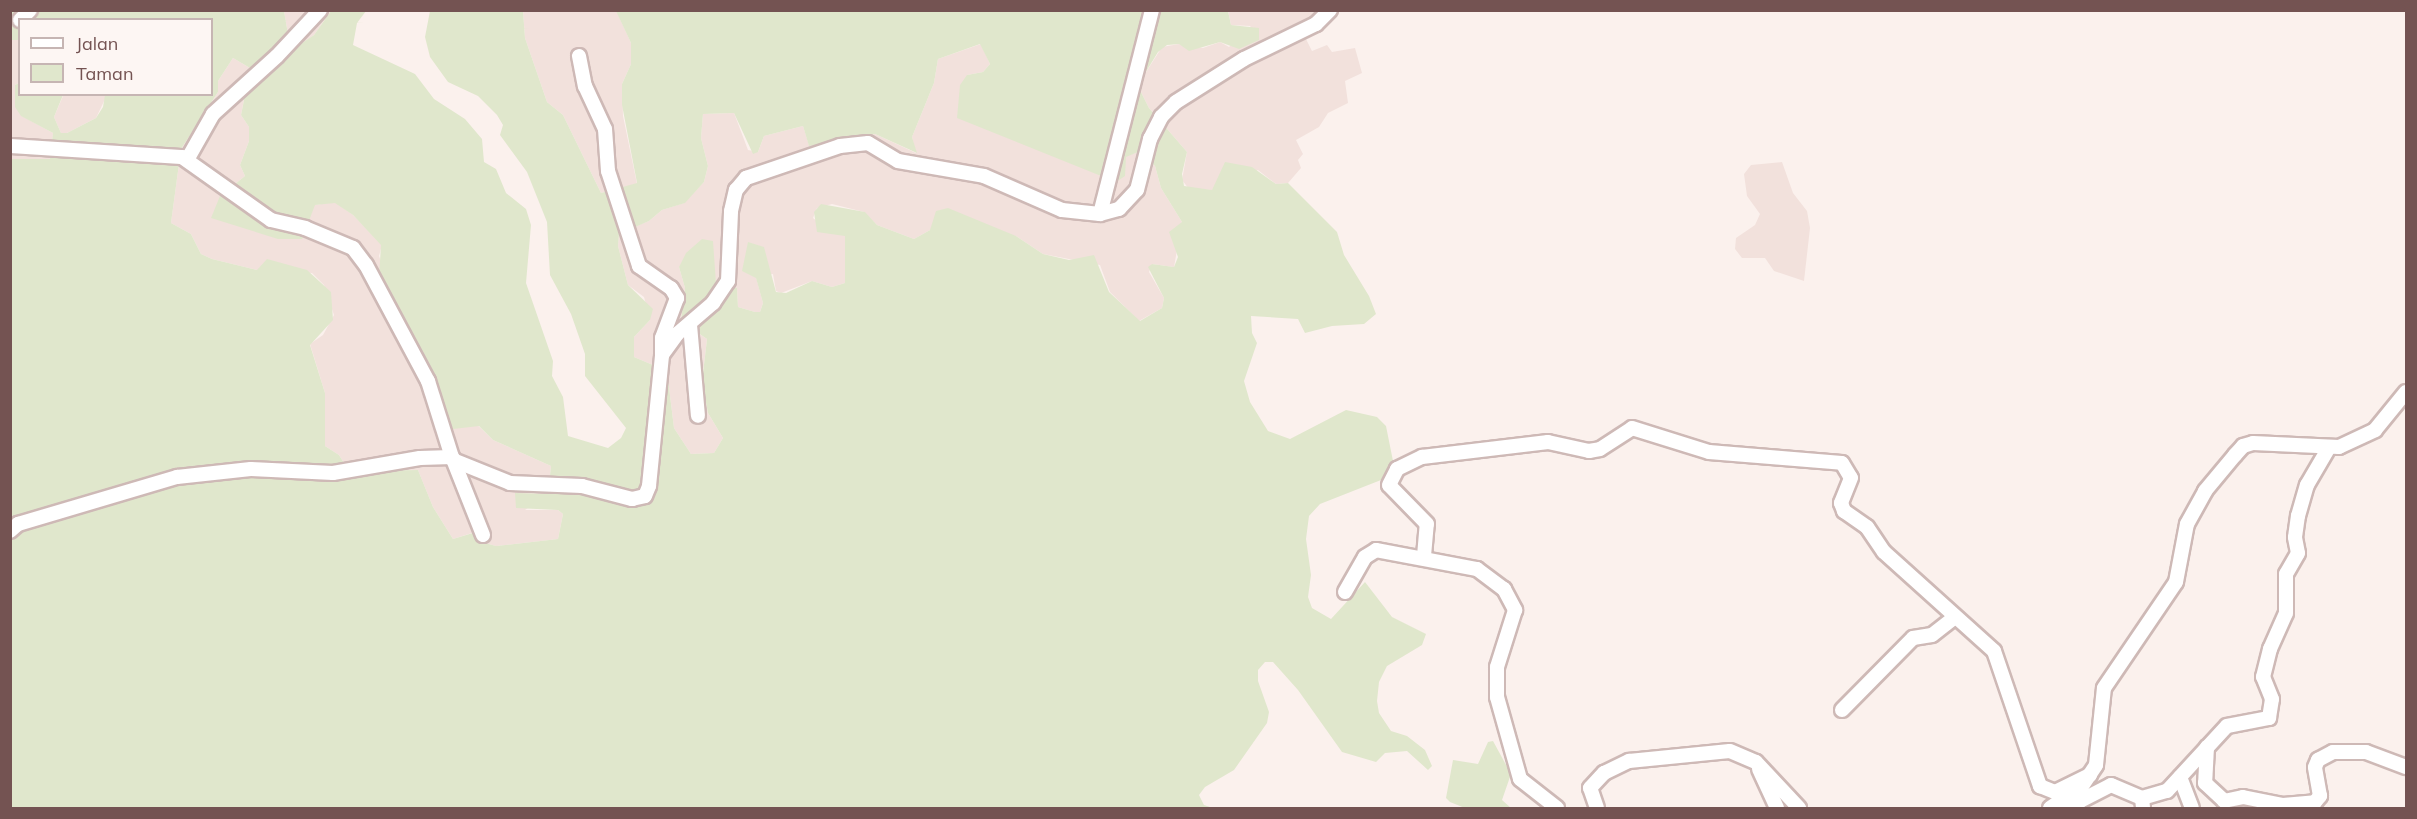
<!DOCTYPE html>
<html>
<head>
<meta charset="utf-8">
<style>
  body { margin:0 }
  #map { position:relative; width:2417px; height:819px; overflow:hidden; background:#fbf1ed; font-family:Mulish,sans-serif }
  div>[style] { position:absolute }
  .residential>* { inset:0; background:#f2e1dc }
  .green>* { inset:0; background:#e0e7cc }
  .roads { filter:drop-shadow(2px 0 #ceb9b6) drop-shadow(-2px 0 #ceb9b6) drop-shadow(0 2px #ceb9b6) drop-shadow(0 -2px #ceb9b6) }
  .minor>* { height:14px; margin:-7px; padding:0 7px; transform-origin:7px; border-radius:7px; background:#fff }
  span { translate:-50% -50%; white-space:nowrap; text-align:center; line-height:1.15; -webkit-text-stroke:6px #fdf6f3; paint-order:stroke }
  .frame { position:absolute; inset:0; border:12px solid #745352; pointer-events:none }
  .legend { position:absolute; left:18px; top:18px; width:195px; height:78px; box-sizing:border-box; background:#fdf6f3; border:2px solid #c6b5b3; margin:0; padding:8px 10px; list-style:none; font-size:18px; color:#745352 }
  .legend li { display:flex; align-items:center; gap:12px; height:30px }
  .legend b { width:30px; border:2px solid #c6b5b3 }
</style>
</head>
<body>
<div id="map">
  <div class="residential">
    <i style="clip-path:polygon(616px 10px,631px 43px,631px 64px,622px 84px,623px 116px,637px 184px,601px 193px,563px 115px,547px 102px,525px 38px,523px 11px)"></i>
    <i style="clip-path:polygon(1228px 10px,1323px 11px,1310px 24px,1306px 39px,1312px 51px,1327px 45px,1332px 52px,1355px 48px,1362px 73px,1345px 81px,1348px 103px,1328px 113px,1319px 127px,1296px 140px,1303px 154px,1298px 160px,1301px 168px,1288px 183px,1276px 184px,1258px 170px,1212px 190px,1189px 189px,1182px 180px,1187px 152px,1149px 108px,1141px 92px,1141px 80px,1162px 47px,1179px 44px,1203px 48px,1220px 42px,1229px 47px,1251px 26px,1231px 25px)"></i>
    <i style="clip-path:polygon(284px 11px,331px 11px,314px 35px,296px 48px,288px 34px)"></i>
    <i style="clip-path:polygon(10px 40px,19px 40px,19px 83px,15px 85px,22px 116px,53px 133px,51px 159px,11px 159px)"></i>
    <i style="clip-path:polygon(981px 44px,990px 64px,983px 72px,967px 75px,1089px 170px,1116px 182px,1126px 156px,1138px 152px,1155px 166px,1161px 188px,1182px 222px,1174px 267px,1152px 264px,1149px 272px,1164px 298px,1162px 308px,1139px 321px,1110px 292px,1100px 265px,1043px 254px,1016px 236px,930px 230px,914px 239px,877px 225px,864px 212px,832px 204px,817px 208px,813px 218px,831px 232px,845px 235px,845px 283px,832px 287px,812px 281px,781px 293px,776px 291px,773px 274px,756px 277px,763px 303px,760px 312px,755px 312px,738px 307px,737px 288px,716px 283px,713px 266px,679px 267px,685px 288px,681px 321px,707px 339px,702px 382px,708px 413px,723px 438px,714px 453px,691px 454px,674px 428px,667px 371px,634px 357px,634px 337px,650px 320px,644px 297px,628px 285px,618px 246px,619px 233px,649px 221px,662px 210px,684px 203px,704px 182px,708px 166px,701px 138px,703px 114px,734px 113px,748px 150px,758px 152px,764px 136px,803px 126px,809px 145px,875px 134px,916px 153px,912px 137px,934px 83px,938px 59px)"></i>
    <i style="clip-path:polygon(233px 58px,250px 68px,241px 115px,249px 127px,249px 141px,240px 165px,245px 176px,220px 196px,315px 205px,335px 202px,353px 215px,382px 245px,379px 256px,402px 321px,436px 385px,493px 440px,551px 466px,548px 494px,525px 510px,558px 510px,563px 514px,558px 539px,496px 546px,485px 543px,475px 532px,453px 539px,433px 507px,418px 470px,349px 471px,339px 455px,325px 446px,325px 393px,310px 344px,323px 335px,334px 315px,324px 285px,312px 273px,257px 270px,212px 259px,201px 254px,191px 234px,171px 223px,181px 149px,218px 92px,218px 81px)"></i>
    <i style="clip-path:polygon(63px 96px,105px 95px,106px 97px,96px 118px,67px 133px,61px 133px,54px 117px)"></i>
    <i style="clip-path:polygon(1782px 162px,1793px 193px,1807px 211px,1810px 228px,1804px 281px,1774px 271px,1765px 258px,1742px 258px,1735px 249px,1736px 238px,1755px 225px,1760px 214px,1747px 196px,1744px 174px,1751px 165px)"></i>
  </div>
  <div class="green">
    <i style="clip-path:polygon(evenodd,11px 11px,284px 11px,288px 34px,296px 47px,314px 35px,331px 11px,366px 11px,357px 23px,353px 45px,415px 74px,434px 99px,465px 119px,482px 139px,484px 162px,496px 169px,506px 193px,526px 209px,531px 225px,526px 283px,553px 361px,552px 376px,563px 397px,568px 436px,608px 448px,621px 438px,626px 428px,585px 376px,585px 354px,571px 314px,550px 275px,547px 222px,527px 172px,500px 135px,503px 125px,497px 115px,478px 96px,448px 82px,430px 57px,425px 37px,430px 11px,523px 11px,525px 38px,547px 102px,563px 115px,601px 193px,637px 183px,622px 105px,622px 84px,631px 64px,631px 43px,616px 11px,1228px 11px,1231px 25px,1259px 28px,1259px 40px,1239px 49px,1220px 42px,1189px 51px,1179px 44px,1167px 45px,1158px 52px,1141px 80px,1141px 92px,1149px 108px,1187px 152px,1182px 174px,1184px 186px,1212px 190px,1225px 162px,1252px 167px,1276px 184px,1288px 183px,1337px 232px,1344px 255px,1369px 296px,1376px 314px,1364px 324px,1332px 326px,1305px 333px,1298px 319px,1251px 316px,1252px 333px,1257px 343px,1244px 381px,1250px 402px,1268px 431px,1290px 439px,1346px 410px,1377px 417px,1386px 426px,1393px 461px,1381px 480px,1320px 504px,1309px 516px,1306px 539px,1311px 575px,1308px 597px,1312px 608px,1331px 619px,1365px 582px,1392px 617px,1426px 634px,1422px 645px,1387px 666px,1379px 682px,1377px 701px,1379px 713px,1391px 731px,1407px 736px,1425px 750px,1432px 766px,1428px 770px,1407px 751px,1385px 753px,1376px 762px,1342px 752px,1298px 690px,1273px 662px,1265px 662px,1258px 670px,1258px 681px,1269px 712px,1267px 723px,1234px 770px,1205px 787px,1199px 795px,1204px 805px,1213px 808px,11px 808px,10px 159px,50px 159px,53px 133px,21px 116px,15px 107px,15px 85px,19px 83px,20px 94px,63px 95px,54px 117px,61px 133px,67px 133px,96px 118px,103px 107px,105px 95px,212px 94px,212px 20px,20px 20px,19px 40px,11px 40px,11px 11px,980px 44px,990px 64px,983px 72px,967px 75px,960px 85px,957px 118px,1116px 182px,1125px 176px,1126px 157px,1138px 152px,1155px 166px,1161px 188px,1182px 222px,1169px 232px,1178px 257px,1174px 267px,1152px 264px,1148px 267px,1164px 298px,1162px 308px,1140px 321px,1109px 292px,1094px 255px,1069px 260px,1043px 254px,1016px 236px,948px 208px,936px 211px,930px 230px,914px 239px,877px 225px,865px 212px,821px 204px,814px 212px,817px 232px,845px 236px,845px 283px,832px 287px,812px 281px,786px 293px,776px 292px,764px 247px,748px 242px,742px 271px,756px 278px,763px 303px,760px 312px,755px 312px,738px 307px,737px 288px,716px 283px,713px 241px,702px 239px,686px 253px,679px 267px,685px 288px,681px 321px,707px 339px,702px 382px,708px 413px,723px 438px,714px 453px,691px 454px,674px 428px,667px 371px,634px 357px,634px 337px,650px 320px,653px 309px,628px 285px,618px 246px,619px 234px,649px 221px,662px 210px,685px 203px,704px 182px,708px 166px,701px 138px,703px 114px,734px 113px,753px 154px,758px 152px,764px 136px,803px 126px,809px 146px,875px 134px,917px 153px,912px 137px,934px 83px,938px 59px,980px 44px,11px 11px,233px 58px,250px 68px,236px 89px,244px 100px,241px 115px,249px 127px,249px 141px,240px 165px,245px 176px,220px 196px,211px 218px,278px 239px,302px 239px,315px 205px,335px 203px,353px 215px,381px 245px,379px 277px,425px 360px,453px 429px,479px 426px,493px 440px,551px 466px,548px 494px,515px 493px,516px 508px,558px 510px,563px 514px,558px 539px,496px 546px,485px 543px,476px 532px,453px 539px,433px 507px,418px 470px,349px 471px,339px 455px,325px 446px,325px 393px,310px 345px,333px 320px,331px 292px,307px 270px,267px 259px,257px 270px,212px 259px,201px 254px,191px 234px,171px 223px,181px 149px,218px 92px,218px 81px,233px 58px)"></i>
    <i style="clip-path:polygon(1493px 741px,1511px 774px,1502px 800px,1511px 808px,1465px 808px,1450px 802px,1446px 798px,1453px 760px,1478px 764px,1488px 742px)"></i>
  </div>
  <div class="roads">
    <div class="minor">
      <i style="left:20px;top:20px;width:14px;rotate:-45deg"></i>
      <i style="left:579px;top:56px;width:31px;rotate:79deg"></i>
      <i style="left:585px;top:86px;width:47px;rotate:65.1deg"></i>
      <i style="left:605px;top:129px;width:42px;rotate:85.9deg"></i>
      <i style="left:608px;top:171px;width:100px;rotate:71.9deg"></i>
      <i style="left:639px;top:266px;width:39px;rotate:35deg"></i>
      <i style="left:671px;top:288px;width:12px;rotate:59deg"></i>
      <i style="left:677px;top:298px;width:43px;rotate:110.6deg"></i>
      <i style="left:662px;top:338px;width:17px;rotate:90deg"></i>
      <i style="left:10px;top:146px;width:172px;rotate:3.7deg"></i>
      <i style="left:182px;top:157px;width:109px;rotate:35.3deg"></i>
      <i style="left:271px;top:220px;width:35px;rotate:13deg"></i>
      <i style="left:305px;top:228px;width:52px;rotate:22.6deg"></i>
      <i style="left:353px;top:248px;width:21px;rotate:53deg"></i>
      <i style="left:366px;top:265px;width:132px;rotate:61.9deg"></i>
      <i style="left:428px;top:381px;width:80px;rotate:72.5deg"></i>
      <i style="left:452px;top:457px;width:84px;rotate:68.3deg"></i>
      <i style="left:187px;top:160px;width:53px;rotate:-60.5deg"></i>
      <i style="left:213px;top:114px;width:86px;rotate:-42.2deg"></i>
      <i style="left:277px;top:56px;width:63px;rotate:-46.9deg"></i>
      <i style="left:1100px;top:214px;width:211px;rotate:-75.7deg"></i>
      <i style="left:690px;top:325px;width:91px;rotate:85deg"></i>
      <i style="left:453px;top:460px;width:61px;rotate:22deg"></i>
      <i style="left:510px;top:483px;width:72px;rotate:2.4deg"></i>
      <i style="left:582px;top:486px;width:52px;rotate:14.6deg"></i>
      <i style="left:632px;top:499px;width:13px;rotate:-13deg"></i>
      <i style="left:645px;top:496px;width:11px;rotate:-68deg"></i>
      <i style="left:649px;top:486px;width:132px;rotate:-84.3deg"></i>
      <i style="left:662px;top:355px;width:26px;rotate:-54deg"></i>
      <i style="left:677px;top:334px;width:48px;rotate:-40.7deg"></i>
      <i style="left:713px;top:303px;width:27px;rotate:-56deg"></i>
      <i style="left:728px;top:281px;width:70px;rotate:-87.5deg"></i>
      <i style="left:731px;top:211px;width:22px;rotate:-77deg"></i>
      <i style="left:736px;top:190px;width:16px;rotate:-50deg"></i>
      <i style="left:746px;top:178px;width:99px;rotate:-18.8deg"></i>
      <i style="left:840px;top:146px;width:28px;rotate:-6deg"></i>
      <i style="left:868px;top:143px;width:35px;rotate:31deg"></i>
      <i style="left:898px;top:161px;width:87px;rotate:9.9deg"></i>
      <i style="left:984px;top:176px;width:85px;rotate:23.6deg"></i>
      <i style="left:1062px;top:210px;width:38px;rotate:6deg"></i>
      <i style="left:1100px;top:214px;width:20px;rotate:-15deg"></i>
      <i style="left:1119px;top:209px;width:26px;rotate:-47deg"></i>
      <i style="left:1137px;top:190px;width:53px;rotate:-75.7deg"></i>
      <i style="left:1150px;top:139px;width:25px;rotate:-63deg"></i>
      <i style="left:1161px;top:117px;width:21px;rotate:-45deg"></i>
      <i style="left:1176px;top:102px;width:80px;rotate:-32.3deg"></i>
      <i style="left:1244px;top:59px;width:80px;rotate:-25.9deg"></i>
      <i style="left:1316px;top:24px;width:20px;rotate:-45deg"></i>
      <i style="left:10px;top:531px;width:11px;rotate:-41deg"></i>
      <i style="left:18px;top:524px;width:166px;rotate:-16.5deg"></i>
      <i style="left:177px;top:477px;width:74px;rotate:-6.2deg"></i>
      <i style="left:251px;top:469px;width:82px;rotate:2.8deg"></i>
      <i style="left:333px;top:473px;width:88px;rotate:-9.8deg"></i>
      <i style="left:420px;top:458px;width:32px;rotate:-2deg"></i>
      <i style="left:1424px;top:556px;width:32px;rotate:-85deg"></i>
      <i style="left:1427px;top:524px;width:54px;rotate:-134.3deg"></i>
      <i style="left:1389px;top:485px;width:18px;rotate:-63deg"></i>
      <i style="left:1397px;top:469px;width:28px;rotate:-26deg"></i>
      <i style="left:1422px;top:457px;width:127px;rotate:-6.8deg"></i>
      <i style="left:1548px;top:442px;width:42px;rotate:12.4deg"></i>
      <i style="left:1589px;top:451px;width:11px;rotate:-10deg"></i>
      <i style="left:1600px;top:449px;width:38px;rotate:-33deg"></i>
      <i style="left:1632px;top:428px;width:81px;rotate:17.3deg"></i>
      <i style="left:1709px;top:452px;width:133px;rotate:4.7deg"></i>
      <i style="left:1842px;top:463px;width:17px;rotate:59deg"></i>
      <i style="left:1851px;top:478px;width:27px;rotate:112deg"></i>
      <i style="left:1841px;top:503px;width:9px;rotate:69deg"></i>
      <i style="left:1844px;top:511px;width:28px;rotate:35deg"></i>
      <i style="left:1867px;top:527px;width:30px;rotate:56deg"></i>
      <i style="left:1884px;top:552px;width:148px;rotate:42deg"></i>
      <i style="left:1994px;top:651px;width:143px;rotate:71.2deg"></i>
      <i style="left:2040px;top:786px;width:16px;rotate:22deg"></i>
      <i style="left:2055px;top:792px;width:39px;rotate:-26deg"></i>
      <i style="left:1345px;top:592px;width:40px;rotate:-60.3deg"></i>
      <i style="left:1365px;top:557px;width:13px;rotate:-32deg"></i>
      <i style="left:1376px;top:550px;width:103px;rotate:10.7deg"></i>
      <i style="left:1477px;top:569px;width:34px;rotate:37deg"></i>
      <i style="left:1504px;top:589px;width:24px;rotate:62deg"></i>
      <i style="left:1515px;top:610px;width:60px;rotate:107.5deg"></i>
      <i style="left:1497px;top:667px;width:30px;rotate:90deg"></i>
      <i style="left:1497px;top:697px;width:85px;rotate:74.3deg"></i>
      <i style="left:1520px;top:779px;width:47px;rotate:38.1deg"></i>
      <i style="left:1842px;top:710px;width:101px;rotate:-45.4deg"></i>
      <i style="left:1913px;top:638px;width:19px;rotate:-9deg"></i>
      <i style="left:1932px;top:635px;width:28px;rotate:-38deg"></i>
      <i style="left:2207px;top:747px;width:36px;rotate:93deg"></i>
      <i style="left:2205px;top:783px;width:26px;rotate:43deg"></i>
      <i style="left:2224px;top:801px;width:19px;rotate:-12deg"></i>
      <i style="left:2243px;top:797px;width:41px;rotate:11.3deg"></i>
      <i style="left:2283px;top:805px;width:32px;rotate:-5deg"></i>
      <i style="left:2315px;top:802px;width:8px;rotate:-50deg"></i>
      <i style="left:2320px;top:796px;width:29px;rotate:-100deg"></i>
      <i style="left:2315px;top:767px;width:8px;rotate:-67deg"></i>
      <i style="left:2318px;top:760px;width:17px;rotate:-28deg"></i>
      <i style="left:2333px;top:752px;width:33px"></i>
      <i style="left:2366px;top:752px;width:43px;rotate:20.6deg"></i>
      <i style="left:1759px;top:769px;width:43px;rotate:65.2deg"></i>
      <i style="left:2180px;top:777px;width:33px;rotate:69deg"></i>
      <i style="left:2142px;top:798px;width:26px;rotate:-16deg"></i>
      <i style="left:2167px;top:791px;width:88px;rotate:-47.3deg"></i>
      <i style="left:2227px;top:726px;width:43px;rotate:-10.8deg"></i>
      <i style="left:2269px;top:718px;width:19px;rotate:-81deg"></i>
      <i style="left:2272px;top:699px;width:24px;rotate:-112deg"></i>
      <i style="left:2263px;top:677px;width:29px;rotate:-76deg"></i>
      <i style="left:2270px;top:649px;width:39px;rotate:-66deg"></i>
      <i style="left:2286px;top:613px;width:39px;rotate:-90deg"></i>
      <i style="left:2286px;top:574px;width:24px;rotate:-60deg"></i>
      <i style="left:2298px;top:553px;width:16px;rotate:-101deg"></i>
      <i style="left:2295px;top:537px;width:21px;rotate:-82deg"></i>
      <i style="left:2298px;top:516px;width:32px;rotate:-74deg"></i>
      <i style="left:2307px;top:485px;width:42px;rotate:-59.7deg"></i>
      <i style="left:2056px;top:807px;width:25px;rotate:-14deg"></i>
      <i style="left:2080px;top:801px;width:35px;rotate:-27deg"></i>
      <i style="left:2111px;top:785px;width:34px;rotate:23deg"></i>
      <i style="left:2142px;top:798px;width:10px;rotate:84deg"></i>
      <i style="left:1597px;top:808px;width:21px;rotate:-109deg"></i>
      <i style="left:1590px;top:788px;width:21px;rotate:-47deg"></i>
      <i style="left:1604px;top:773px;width:28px;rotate:-26deg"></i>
      <i style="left:1629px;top:761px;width:101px;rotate:-5.7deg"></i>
      <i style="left:1730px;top:751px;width:28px;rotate:23deg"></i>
      <i style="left:1756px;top:762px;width:63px;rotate:46.9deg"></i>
      <i style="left:2050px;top:808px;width:39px;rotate:-35deg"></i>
      <i style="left:2082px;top:786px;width:25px;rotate:-56deg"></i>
      <i style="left:2096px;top:765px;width:77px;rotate:-84.1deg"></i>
      <i style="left:2104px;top:688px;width:128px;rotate:-55.8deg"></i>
      <i style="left:2176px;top:582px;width:59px;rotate:-79.3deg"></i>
      <i style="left:2187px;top:524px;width:38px;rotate:-61deg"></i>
      <i style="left:2205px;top:491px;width:47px;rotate:-50.2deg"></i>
      <i style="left:2235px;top:455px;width:12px;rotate:-48deg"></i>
      <i style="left:2243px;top:446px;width:10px;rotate:-17deg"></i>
      <i style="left:2253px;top:443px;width:86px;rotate:2.7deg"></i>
      <i style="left:2339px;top:447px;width:40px;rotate:-25deg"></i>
      <i style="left:2375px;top:430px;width:49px;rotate:-50.8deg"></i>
    </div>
  </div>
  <div class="frame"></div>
  <ul class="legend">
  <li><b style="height:8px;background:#fff"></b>Jalan</li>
  <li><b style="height:16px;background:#e0e7cc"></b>Taman</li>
  </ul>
</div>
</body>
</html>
